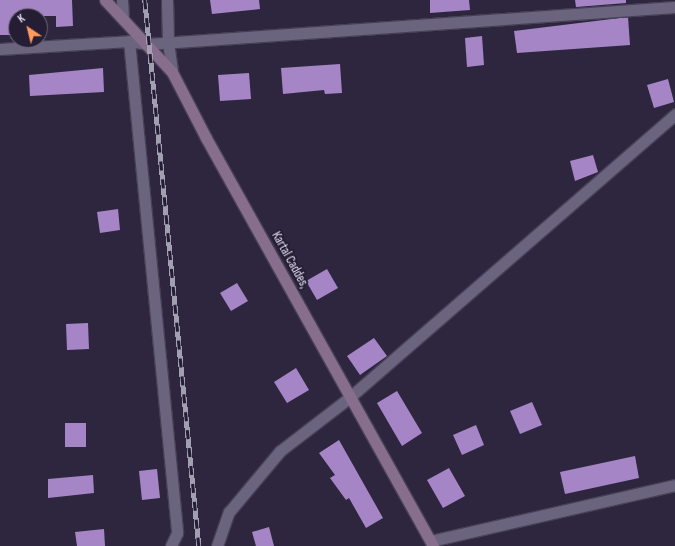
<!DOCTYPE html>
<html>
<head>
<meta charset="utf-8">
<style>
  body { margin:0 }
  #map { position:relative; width:675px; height:546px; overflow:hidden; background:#2d263e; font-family:"Sofia Sans Condensed",sans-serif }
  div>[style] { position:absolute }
  .building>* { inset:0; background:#a685c7 }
  .roads { filter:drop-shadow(1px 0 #474156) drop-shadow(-1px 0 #474156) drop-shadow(0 1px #474156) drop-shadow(0 -1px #474156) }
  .minor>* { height:11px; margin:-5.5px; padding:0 5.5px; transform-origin:5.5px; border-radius:5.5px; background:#6b647f }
  .secondary>* { height:11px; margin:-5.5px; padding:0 5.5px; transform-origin:5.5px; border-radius:5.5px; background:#876e8d }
  .rail>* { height:4.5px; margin-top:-2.25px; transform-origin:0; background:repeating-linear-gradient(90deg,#241d34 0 9px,#a39fb2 0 18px); box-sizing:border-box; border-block:1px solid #a39fb2 }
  span { translate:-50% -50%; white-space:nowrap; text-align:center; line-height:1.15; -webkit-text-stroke:4px #241d34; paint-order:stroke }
  .street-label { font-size:13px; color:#e3e0f0 }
  .north { position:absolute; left:8px; top:8px; width:40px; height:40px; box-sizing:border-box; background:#241d34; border:1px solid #706b7f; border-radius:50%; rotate:325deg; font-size:11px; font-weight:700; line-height:16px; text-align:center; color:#e3e0f0 }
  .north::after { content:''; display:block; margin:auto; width:14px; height:18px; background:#ff9a5b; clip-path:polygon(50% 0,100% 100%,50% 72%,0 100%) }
</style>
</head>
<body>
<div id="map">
  <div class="building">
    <i style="clip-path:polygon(0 0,72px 0,73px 26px,56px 27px,56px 16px,16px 16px,16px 35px,0 35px)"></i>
    <i style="clip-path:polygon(210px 0,259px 0,260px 9px,212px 14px)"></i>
    <i style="clip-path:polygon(430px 0,469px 0,470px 10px,430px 13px)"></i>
    <i style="clip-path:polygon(575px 0,626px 0,626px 3px,576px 7px)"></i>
    <i style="clip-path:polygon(628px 17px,630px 45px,517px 53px,514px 31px)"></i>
    <i style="clip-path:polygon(482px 36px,484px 65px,467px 67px,465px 38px)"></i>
    <i style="clip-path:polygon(340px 64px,342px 93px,325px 94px,324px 90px,283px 94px,281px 68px)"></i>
    <i style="clip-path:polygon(103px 68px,104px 92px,30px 96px,29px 75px)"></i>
    <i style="clip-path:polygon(249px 73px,251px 99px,220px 101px,218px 75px)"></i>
    <i style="clip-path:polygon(668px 79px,674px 102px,654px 108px,647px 85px)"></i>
    <i style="clip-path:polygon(593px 155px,598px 172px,575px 181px,570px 161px)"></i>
    <i style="clip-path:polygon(118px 209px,120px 230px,100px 233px,97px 212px)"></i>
    <i style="clip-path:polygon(327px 269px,338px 288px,317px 300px,306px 281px)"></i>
    <i style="clip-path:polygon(237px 283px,248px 301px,231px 311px,220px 293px)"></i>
    <i style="clip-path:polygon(88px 323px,89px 349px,67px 350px,66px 324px)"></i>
    <i style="clip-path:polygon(374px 338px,387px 356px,360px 375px,347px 356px)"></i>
    <i style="clip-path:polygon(296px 368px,309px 390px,287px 403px,274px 382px)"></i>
    <i style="clip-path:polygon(397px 391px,422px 433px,402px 446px,377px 403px)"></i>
    <i style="clip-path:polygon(532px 402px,542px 425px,520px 434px,510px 411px)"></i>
    <i style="clip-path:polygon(65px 423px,86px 423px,86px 447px,65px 447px)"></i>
    <i style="clip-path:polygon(476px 425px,484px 445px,462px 455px,453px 435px)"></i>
    <i style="clip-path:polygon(339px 440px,383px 518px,366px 528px,349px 498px,346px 500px,330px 478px,335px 475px,319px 453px)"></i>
    <i style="clip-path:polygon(635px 456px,639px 478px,565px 494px,560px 472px)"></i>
    <i style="clip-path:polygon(449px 468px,465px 496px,443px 508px,427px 480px)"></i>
    <i style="clip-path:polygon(157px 469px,160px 498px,142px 500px,139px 471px)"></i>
    <i style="clip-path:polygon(93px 475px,94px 493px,48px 498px,48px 479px)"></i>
    <i style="clip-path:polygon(269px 527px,274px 546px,256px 546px,252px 532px)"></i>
    <i style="clip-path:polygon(104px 529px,105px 546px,77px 546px,75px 532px)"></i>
  </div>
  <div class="roads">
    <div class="minor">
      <i style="left:122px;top:0;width:19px;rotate:87deg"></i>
      <i style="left:167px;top:0;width:42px;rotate:88.6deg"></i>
      <i style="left:168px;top:42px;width:30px;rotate:82deg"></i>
      <i style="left:129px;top:41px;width:494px;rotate:84.4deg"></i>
      <i style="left:177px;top:533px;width:14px;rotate:115deg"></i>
      <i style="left:0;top:49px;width:129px;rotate:-3.5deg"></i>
      <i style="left:129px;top:41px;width:19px;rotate:9deg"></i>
      <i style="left:148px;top:44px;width:528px;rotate:-4.02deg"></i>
      <i style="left:431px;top:541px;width:250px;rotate:-12.9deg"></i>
      <i style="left:217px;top:546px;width:36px;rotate:-71deg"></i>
      <i style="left:229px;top:512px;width:80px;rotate:-50.1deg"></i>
      <i style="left:280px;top:451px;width:88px;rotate:-37.6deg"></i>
      <i style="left:350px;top:397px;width:431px;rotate:-41deg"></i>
    </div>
    <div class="secondary">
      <i style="left:105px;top:0;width:98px;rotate:47.1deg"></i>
      <i style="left:172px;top:72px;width:74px;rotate:62.7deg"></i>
      <i style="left:206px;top:138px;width:467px;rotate:60.9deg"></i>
    </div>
  </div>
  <div class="rail">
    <i style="left:145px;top:0;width:549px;rotate:84.35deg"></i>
  </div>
  <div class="street-label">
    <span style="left:290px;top:260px;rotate:61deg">Kartal Caddes,</span>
  </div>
  <div class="north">K</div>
</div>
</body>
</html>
